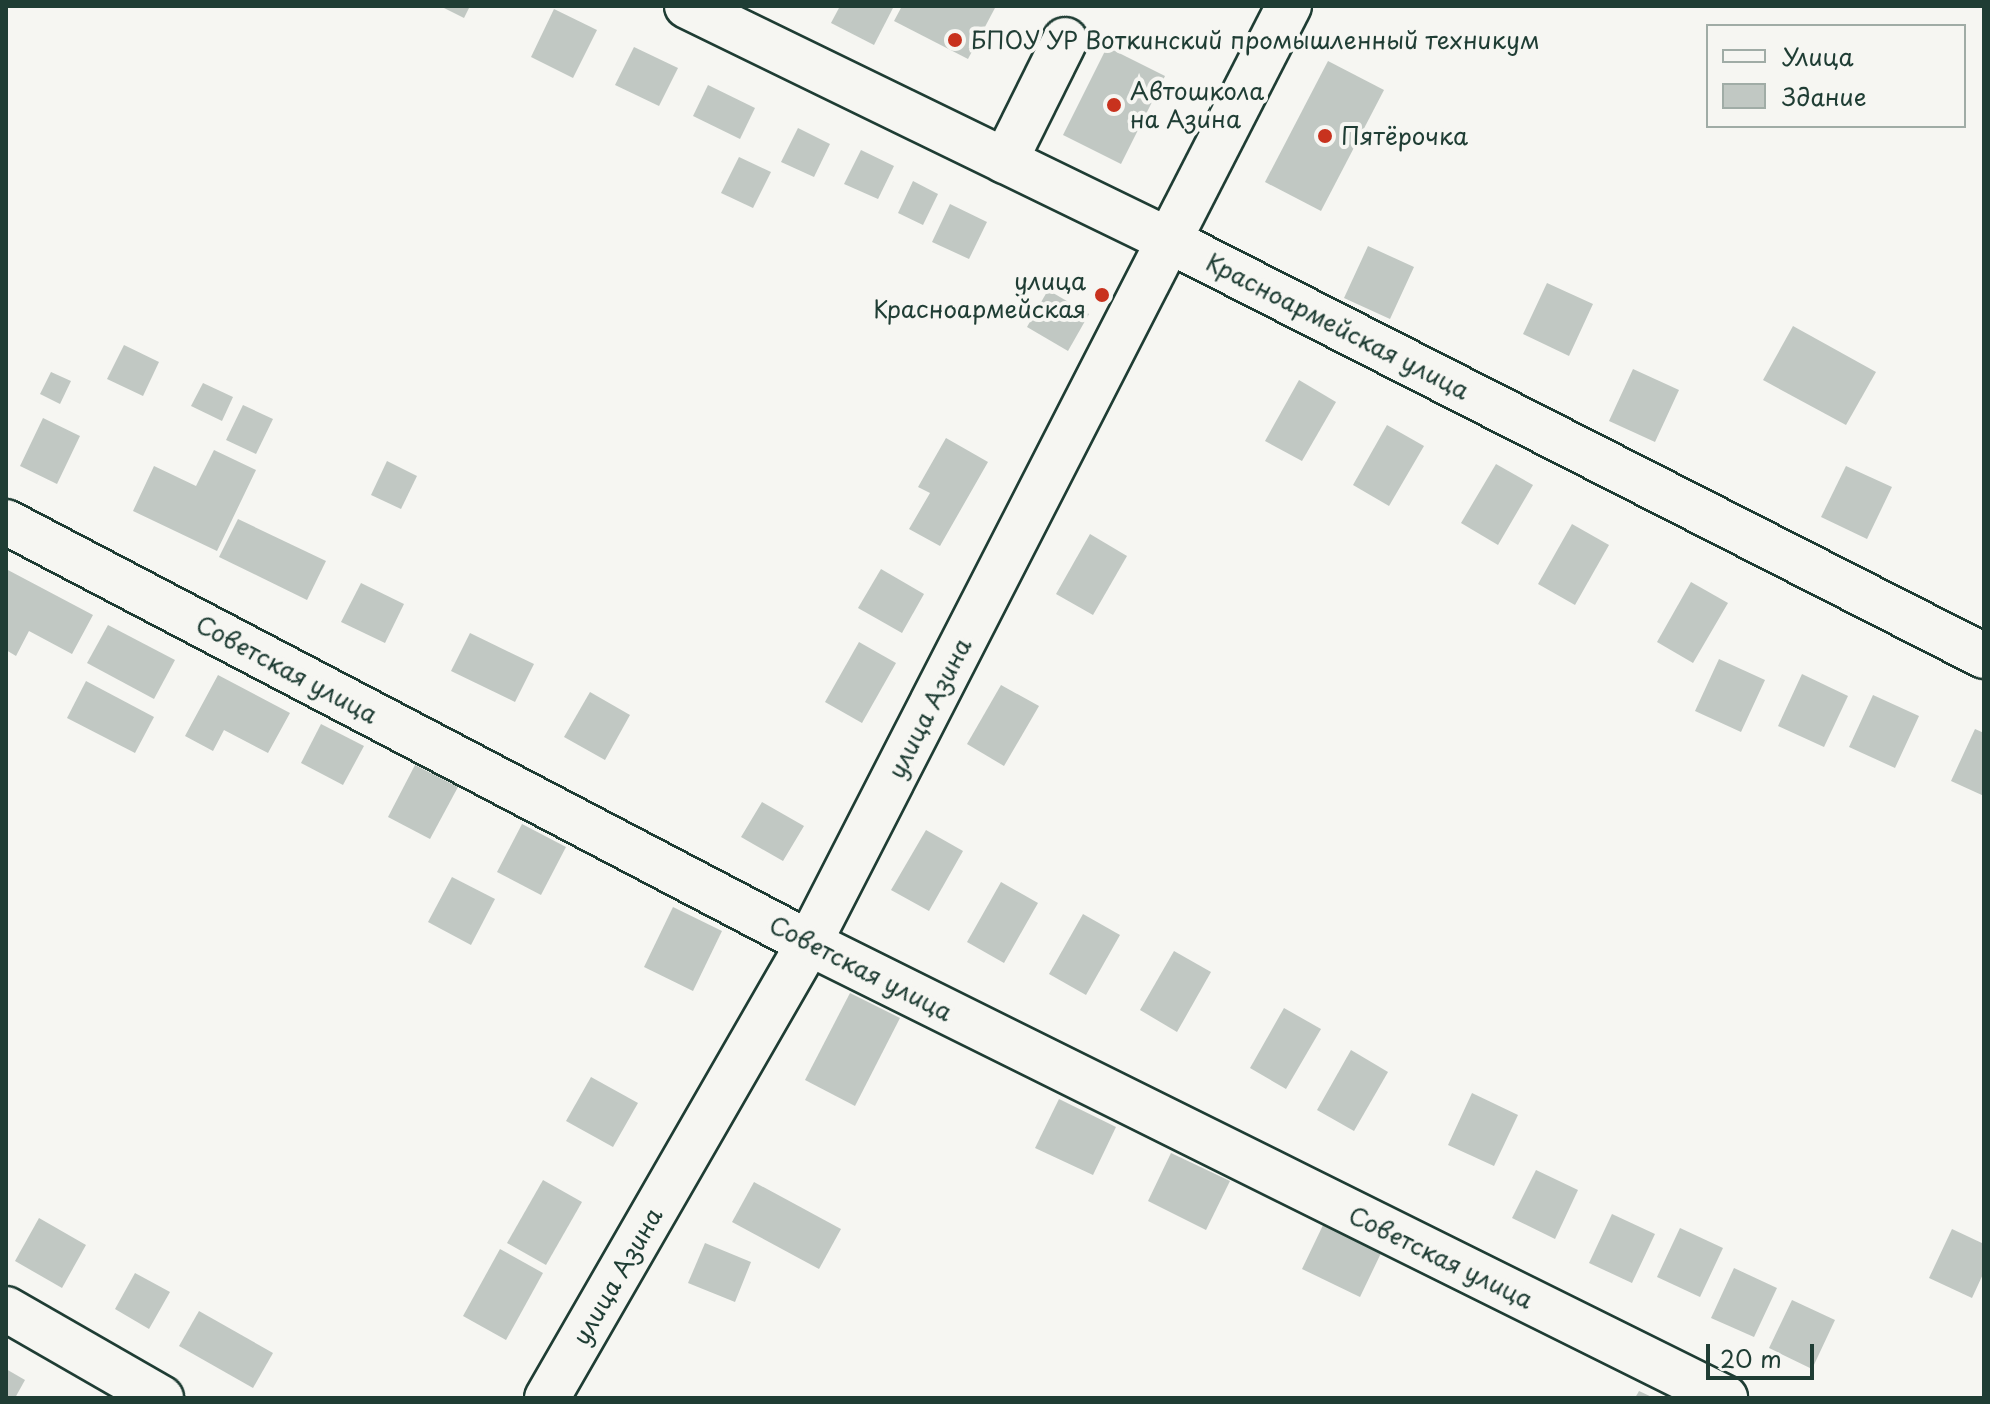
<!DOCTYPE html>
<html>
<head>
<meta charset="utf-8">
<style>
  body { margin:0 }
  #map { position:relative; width:1990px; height:1404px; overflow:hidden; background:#f6f6f2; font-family:"Playpen Sans",sans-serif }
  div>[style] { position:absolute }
  .building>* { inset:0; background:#c1c8c3 }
  .roads { filter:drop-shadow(2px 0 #1f3d34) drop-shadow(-2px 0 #1f3d34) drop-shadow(0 2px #1f3d34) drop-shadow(0 -2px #1f3d34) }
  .minor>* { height:44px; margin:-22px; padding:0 22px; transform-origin:22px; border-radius:22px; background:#f6f6f2 }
  .major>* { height:44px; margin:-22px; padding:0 22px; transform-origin:22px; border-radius:22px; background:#f6f6f2 }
  .dots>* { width:22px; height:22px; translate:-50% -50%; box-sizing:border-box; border:4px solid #f6f6f2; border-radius:50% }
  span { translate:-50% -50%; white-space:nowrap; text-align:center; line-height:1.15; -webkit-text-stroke:8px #f6f6f2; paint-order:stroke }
  .poi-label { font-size:24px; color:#1f3d34 }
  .left { translate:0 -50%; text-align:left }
  .right { translate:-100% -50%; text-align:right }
  .street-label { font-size:24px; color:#1f3d34 }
  .frame { position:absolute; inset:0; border:8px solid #1f3d34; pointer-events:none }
  .legend { position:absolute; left:1706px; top:24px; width:260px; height:104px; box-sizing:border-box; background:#f6f6f2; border:2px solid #a0aca6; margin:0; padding:10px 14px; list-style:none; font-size:24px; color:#1f3d34 }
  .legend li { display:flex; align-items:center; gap:16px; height:40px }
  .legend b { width:40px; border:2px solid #a0aca6 }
  .scale { position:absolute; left:1706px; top:1344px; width:108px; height:36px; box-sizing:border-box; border:4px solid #1f3d34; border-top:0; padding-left:10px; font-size:24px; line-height:28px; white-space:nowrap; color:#1f3d34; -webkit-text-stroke:6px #f6f6f2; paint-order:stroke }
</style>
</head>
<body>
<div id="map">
  <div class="building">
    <i style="clip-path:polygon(440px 6px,470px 6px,464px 18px)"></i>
    <i style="clip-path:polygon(840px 6px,894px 6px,874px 45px,831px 23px)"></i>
    <i style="clip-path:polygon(902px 6px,996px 6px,968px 59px,894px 21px)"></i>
    <i style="clip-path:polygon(554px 9px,597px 30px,573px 78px,531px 57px)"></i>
    <i style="clip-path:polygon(634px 47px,678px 68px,659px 106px,615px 85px)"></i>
    <i style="clip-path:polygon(1107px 47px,1165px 76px,1121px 164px,1063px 135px)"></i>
    <i style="clip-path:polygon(1328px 61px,1384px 90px,1321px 211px,1265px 182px)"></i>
    <i style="clip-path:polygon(708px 85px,755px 108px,740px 139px,693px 116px)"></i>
    <i style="clip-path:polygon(798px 128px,830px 144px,814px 177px,781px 162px)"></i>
    <i style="clip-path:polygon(861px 150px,894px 166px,878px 199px,844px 184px)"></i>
    <i style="clip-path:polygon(739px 157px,771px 172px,753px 208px,721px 193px)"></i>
    <i style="clip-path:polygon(913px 181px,938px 194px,923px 225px,898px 213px)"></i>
    <i style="clip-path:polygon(950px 204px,987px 222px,969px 259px,932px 242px)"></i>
    <i style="clip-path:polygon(1368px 246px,1414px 267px,1390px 319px,1344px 298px)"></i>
    <i style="clip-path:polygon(1547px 283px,1593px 304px,1569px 356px,1523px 334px)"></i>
    <i style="clip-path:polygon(1048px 290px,1089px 314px,1068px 351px,1027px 327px)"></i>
    <i style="clip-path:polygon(1793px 326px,1876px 372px,1846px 425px,1763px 380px)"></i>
    <i style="clip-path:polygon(124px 345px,159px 362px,143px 396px,107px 379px)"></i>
    <i style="clip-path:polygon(1633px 369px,1679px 390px,1655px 442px,1609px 421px)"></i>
    <i style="clip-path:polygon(51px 372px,71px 381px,60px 404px,40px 394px)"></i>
    <i style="clip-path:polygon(1299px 380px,1336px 402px,1302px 461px,1265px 441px)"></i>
    <i style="clip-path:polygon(203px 383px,233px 397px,222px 421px,191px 406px)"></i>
    <i style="clip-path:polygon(243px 405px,273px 419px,256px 454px,226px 440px)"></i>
    <i style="clip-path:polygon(43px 418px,80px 436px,57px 484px,20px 466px)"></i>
    <i style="clip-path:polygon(1387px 425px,1424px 446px,1389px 506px,1353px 485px)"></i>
    <i style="clip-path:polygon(946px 438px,988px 462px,940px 546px,909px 529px,930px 493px,918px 487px)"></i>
    <i style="clip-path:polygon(214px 450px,256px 470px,217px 551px,133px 511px,154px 466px,196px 486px)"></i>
    <i style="clip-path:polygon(387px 461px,417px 476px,401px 509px,371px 495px)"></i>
    <i style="clip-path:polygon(1496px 464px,1533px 485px,1498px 545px,1461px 523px)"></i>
    <i style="clip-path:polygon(1846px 466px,1892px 487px,1867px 539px,1821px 517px)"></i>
    <i style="clip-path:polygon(238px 519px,326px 561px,307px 600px,219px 557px)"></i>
    <i style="clip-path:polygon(1572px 524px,1609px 545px,1575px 605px,1538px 584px)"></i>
    <i style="clip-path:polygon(1090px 534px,1127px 556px,1093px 615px,1056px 594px)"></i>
    <i style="clip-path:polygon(6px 569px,93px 615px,72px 654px,29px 631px,16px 656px,6px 650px)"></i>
    <i style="clip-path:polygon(881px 569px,924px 594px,902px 633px,858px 608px)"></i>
    <i style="clip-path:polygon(1691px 582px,1728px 603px,1693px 663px,1657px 642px)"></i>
    <i style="clip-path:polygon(361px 583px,404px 604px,385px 643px,341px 622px)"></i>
    <i style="clip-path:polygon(108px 625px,175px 660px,154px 699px,87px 663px)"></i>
    <i style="clip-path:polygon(470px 633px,534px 664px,515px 702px,451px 671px)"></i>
    <i style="clip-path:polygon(859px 642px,896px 663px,862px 723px,825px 702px)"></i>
    <i style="clip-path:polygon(1719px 659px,1765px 680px,1741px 732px,1695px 711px)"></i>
    <i style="clip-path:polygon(1802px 674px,1848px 696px,1824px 747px,1778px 726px)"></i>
    <i style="clip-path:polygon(218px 675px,290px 713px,268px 753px,224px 730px,213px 751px,185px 736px)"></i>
    <i style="clip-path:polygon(86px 681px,154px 717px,135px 753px,67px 718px)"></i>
    <i style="clip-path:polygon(1001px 685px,1039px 706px,1004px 766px,967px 744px)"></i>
    <i style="clip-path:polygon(590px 692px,630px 715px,605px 760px,564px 737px)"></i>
    <i style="clip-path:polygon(1873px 695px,1919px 716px,1895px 768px,1849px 747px)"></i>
    <i style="clip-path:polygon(321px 724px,364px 746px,343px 785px,301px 763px)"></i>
    <i style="clip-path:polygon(1975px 729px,1984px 733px,1984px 796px,1951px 781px)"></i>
    <i style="clip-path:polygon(415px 765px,458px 787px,430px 839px,388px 817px)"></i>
    <i style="clip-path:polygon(762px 802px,804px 826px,783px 861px,741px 837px)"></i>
    <i style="clip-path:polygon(522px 824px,566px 847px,541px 895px,497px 872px)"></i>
    <i style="clip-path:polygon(926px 830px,963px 851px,929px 911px,891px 890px)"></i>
    <i style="clip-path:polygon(452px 877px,495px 899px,471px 945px,428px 922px)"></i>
    <i style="clip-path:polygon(1001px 882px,1038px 903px,1004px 963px,967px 942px)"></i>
    <i style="clip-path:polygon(673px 907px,722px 931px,693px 991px,644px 967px)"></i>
    <i style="clip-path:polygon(1083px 914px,1120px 935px,1086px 995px,1049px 974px)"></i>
    <i style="clip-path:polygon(1174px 951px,1211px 972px,1177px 1032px,1140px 1010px)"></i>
    <i style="clip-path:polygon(850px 993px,900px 1018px,855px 1106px,805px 1080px)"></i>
    <i style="clip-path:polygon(1284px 1008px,1321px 1029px,1286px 1089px,1250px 1068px)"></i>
    <i style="clip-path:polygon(1351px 1050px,1388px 1072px,1354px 1131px,1317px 1110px)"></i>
    <i style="clip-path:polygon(591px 1077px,638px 1103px,613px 1147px,566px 1121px)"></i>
    <i style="clip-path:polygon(1472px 1093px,1518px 1115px,1494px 1166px,1448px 1145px)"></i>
    <i style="clip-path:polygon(1059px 1099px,1116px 1127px,1093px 1175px,1035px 1148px)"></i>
    <i style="clip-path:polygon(1171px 1153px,1230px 1181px,1206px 1230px,1148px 1201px)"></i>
    <i style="clip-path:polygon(1536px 1170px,1578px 1190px,1555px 1239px,1512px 1218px)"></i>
    <i style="clip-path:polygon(543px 1180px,582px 1202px,546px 1265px,507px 1243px)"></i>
    <i style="clip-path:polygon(754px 1182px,841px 1229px,819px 1269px,732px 1222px)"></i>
    <i style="clip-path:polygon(1612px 1214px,1655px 1234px,1632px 1283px,1589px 1263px)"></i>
    <i style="clip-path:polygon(39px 1218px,86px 1245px,62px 1288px,15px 1261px)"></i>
    <i style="clip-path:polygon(1325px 1221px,1383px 1249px,1360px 1297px,1302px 1269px)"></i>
    <i style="clip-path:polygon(1680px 1228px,1723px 1248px,1700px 1297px,1657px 1277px)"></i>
    <i style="clip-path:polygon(1952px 1229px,1984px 1244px,1984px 1272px,1972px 1298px,1929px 1278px)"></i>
    <i style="clip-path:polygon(705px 1243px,751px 1262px,735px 1302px,688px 1283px)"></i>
    <i style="clip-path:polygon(500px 1249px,543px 1273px,506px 1340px,463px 1316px)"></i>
    <i style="clip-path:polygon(1734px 1268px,1777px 1288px,1754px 1337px,1711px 1318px)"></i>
    <i style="clip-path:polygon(135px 1273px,170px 1292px,149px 1329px,115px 1309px)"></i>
    <i style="clip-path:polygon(1792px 1300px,1835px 1320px,1812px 1369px,1769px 1348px)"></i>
    <i style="clip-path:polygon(199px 1311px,273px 1353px,253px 1388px,179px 1346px)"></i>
    <i style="clip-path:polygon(6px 1369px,25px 1380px,15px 1398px,6px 1398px)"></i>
    <i style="clip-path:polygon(1639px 1391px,1654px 1398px,1635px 1398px)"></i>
  </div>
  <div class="roads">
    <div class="minor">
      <i style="left:1005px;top:161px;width:135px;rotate:-63.6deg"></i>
      <i style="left:1168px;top:240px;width:916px;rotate:27.01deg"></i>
      <i style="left:6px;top:522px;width:907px;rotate:27.67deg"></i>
      <i style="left:809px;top:943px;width:1023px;rotate:26.41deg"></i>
      <i style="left:6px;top:1309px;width:179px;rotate:29.9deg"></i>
    </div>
    <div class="major">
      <i style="left:687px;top:6px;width:535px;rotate:25.94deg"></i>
      <i style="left:547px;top:1398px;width:525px;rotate:-60.07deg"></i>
      <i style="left:809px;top:943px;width:1053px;rotate:-62.88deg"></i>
    </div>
  </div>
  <div class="dots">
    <i style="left:955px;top:40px;background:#c8321e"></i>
    <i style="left:1114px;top:105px;background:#c8321e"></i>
    <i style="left:1325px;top:136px;background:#c8321e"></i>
    <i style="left:1102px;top:295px;background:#c8321e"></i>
  </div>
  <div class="poi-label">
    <span class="left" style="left:971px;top:40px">БПОУ УР Воткинский промышленный техникум</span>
    <span class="left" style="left:1130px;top:105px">Автошкола<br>на Азина</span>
    <span class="left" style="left:1341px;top:136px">Пятёрочка</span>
    <span class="right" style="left:1086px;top:295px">улица<br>Красноармейская</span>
  </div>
  <div class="street-label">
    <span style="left:1338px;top:326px;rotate:27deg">Красноармейская улица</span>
    <span style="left:287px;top:669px;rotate:28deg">Советская улица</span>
    <span style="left:929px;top:708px;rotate:-63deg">улица Азина</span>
    <span style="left:861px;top:968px;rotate:27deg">Советская улица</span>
    <span style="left:1441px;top:1257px;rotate:26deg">Советская улица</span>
    <span style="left:617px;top:1276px;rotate:-60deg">улица Азина</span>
  </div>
  <div class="frame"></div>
  <ul class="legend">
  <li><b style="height:10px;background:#f6f6f2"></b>Улица</li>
  <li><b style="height:22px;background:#c1c8c3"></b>Здание</li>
  </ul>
  <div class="scale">20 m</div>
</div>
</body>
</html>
